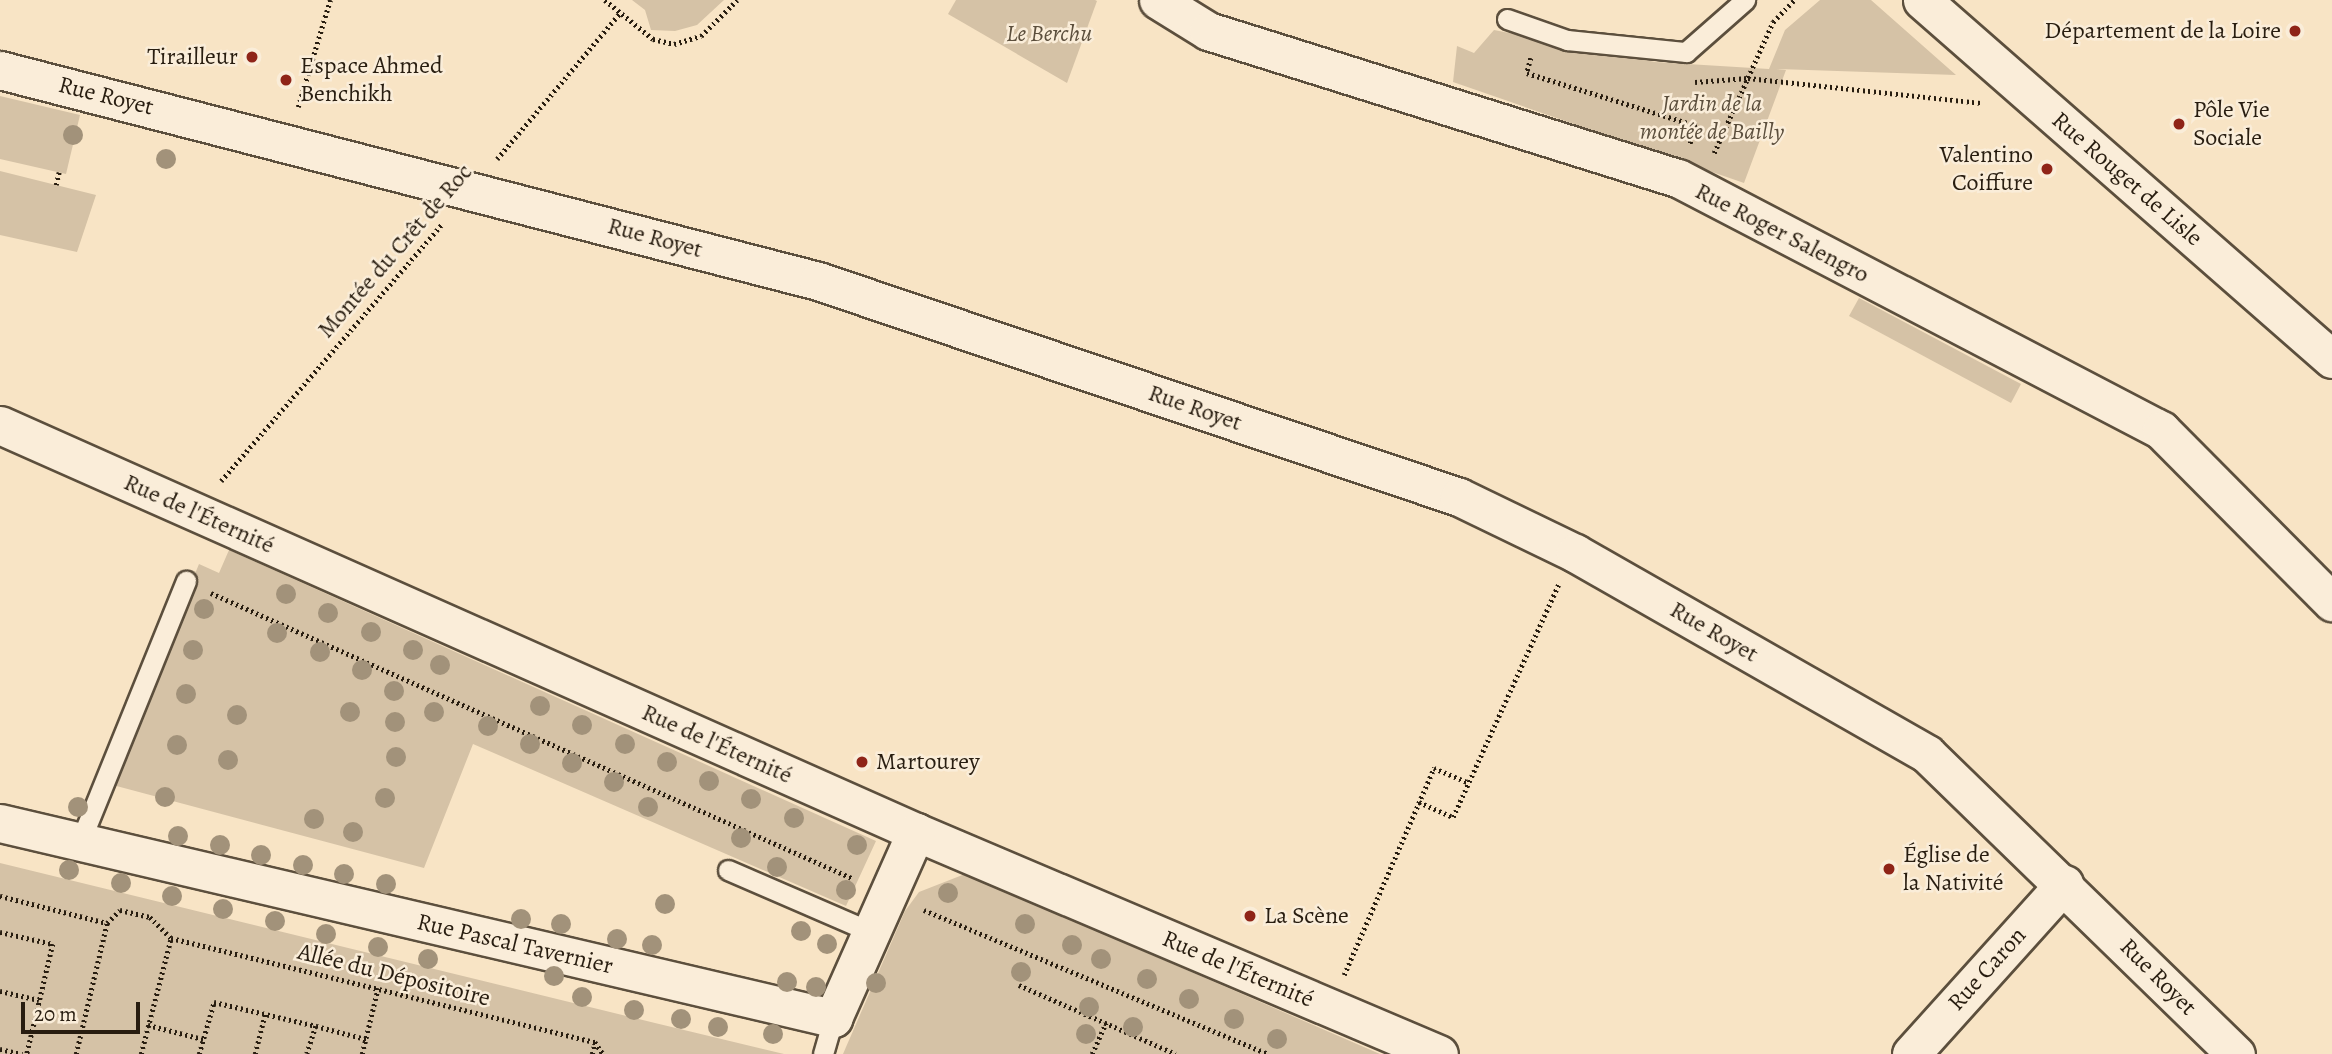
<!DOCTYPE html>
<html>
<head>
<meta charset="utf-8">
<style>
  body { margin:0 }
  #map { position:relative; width:2332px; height:1054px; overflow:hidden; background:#f8e4c5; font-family:Alegreya,serif }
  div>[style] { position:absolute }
  .green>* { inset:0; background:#d5c2a6 }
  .path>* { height:4.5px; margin-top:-2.25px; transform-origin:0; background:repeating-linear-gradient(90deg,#281d10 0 2px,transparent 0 5.5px) }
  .roads { filter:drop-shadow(2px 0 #5c4f3d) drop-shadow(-2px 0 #5c4f3d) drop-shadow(0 2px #5c4f3d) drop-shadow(0 -2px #5c4f3d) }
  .lane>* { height:19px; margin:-9.5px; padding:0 9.5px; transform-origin:9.5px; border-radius:9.5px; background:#faedd9 }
  .street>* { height:37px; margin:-18.5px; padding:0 18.5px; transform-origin:18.5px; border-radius:18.5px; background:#faedd9 }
  .trees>* { width:20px; height:20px; margin:-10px; border-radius:50%; background:#a2927a }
  .dots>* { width:19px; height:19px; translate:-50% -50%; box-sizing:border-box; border:4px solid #faedd9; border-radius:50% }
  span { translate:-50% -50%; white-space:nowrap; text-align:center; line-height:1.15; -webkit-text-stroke:5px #faedd9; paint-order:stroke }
  .poi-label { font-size:24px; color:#281d10 }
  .right { translate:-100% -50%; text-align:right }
  .left { translate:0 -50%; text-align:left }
  .park-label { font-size:24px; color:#5c4f3d; font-style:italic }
  .street-label { font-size:24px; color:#281d10 }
  .scale { position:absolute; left:21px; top:1002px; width:119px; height:32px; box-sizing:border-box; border:4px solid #281d10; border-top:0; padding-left:9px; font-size:21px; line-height:24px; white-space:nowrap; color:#281d10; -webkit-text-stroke:5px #faedd9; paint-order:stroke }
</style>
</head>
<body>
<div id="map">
  <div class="green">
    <i style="clip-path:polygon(632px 0,724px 0,697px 25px,675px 31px,651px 30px,645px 10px)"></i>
    <i style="clip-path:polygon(956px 0,1095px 0,1097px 1px,1067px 83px,948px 14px)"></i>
    <i style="clip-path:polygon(1820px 0,1871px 0,1956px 75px,1776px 69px,1786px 70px,1744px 183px,1453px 82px,1457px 46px,1474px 53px,1494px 30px,1655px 62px,1769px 69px,1785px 30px)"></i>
    <i style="clip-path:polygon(0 96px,80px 115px,66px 174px,0 159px)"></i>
    <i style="clip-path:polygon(0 171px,96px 195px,77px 252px,0 235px)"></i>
    <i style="clip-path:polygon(1859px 298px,2021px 384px,2011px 403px,1849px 316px)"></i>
    <i style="clip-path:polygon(229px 550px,876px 841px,846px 906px,473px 744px,424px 868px,109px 784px,199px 564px,219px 573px)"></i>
    <i style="clip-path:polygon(0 863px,655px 1023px,784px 1054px,0 1054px)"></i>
    <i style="clip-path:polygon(965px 874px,1000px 889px,1380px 1054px,843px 1054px,905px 911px,919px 892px)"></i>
  </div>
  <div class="path">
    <i style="left:605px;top:0;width:62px;rotate:39.1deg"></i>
    <i style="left:653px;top:39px;width:22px;rotate:13deg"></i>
    <i style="left:674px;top:44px;width:28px;rotate:-17deg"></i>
    <i style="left:701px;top:36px;width:51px;rotate:-45deg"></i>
    <i style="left:1531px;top:58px;width:16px;rotate:105deg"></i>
    <i style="left:1527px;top:73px;width:178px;rotate:17.3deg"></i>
    <i style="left:1697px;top:126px;width:19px;rotate:111deg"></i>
    <i style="left:1695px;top:82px;width:53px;rotate:-4.3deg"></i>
    <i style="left:1748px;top:78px;width:234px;rotate:6.1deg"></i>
    <i style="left:298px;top:107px;width:112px;rotate:-73.3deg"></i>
    <i style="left:1714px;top:153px;width:144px;rotate:-65.8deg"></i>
    <i style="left:1773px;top:22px;width:30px;rotate:-46deg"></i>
    <i style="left:497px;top:159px;width:191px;rotate:-49.9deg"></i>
    <i style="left:56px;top:185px;width:13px;rotate:-77deg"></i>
    <i style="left:221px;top:481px;width:338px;rotate:-49.3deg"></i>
    <i style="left:211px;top:593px;width:702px;rotate:23.97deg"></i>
    <i style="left:1419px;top:802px;width:37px;rotate:24deg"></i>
    <i style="left:1453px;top:817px;width:255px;rotate:-65.6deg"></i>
    <i style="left:0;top:896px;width:110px;rotate:14.2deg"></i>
    <i style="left:924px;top:910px;width:373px;rotate:22.7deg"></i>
    <i style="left:0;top:932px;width:54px;rotate:12.8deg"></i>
    <i style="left:53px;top:944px;width:113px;rotate:103.3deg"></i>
    <i style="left:171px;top:938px;width:437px;rotate:13.8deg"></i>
    <i style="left:595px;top:1042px;width:14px;rotate:56deg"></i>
    <i style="left:1344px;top:975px;width:226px;rotate:-66.5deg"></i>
    <i style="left:1434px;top:768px;width:36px;rotate:23deg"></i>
    <i style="left:1019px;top:985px;width:171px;rotate:23.7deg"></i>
    <i style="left:0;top:991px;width:40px;rotate:13deg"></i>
    <i style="left:148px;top:1025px;width:57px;rotate:14.3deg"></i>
    <i style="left:316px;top:1026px;width:52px;rotate:14.6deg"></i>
    <i style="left:0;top:1049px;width:23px;rotate:13deg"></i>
    <i style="left:76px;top:1054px;width:135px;rotate:-76.7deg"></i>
    <i style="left:107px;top:923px;width:18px;rotate:-45deg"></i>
    <i style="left:120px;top:910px;width:31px;rotate:13deg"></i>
    <i style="left:150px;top:917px;width:30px;rotate:45deg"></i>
    <i style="left:141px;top:1054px;width:120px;rotate:-75.5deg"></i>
    <i style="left:199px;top:1054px;width:54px;rotate:-73.9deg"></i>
    <i style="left:214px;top:1002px;width:105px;rotate:13.2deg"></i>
    <i style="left:316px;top:1026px;width:29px;rotate:108deg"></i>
    <i style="left:255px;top:1054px;width:41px;rotate:-76deg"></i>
    <i style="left:362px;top:1054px;width:68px;rotate:-76.4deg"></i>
    <i style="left:592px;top:1054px;width:11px;rotate:-75deg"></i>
    <i style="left:1092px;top:1054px;width:34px;rotate:-66deg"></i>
  </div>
  <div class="roads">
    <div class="lane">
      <i style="left:1507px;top:19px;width:64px;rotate:19.3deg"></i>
      <i style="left:1567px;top:40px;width:120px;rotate:5.8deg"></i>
      <i style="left:1686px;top:52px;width:79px;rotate:-41.4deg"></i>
      <i style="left:80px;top:842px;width:282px;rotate:-67.9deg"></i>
      <i style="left:728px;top:870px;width:156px;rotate:23.4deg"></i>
      <i style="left:823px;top:1054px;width:37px;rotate:-74deg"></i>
    </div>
    <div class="street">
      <i style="left:1158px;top:0;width:59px;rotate:31.8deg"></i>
      <i style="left:1208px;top:31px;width:492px;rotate:17.4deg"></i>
      <i style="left:1678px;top:178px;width:545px;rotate:27.55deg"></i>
      <i style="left:2161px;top:430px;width:243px;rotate:45.2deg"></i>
      <i style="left:1922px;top:0;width:545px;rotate:41.21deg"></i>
      <i style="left:0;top:70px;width:845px;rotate:14.46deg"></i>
      <i style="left:818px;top:281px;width:676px;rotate:18.62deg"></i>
      <i style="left:1459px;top:497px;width:129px;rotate:25.8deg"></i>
      <i style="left:1575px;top:553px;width:405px;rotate:29.7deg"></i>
      <i style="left:1927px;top:754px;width:431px;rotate:44.2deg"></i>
      <i style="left:0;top:425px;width:1002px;rotate:23.96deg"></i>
      <i style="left:916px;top:832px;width:568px;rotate:23deg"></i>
      <i style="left:0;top:823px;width:856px;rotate:13.18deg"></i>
      <i style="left:833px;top:1018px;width:204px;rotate:-66deg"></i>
      <i style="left:1911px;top:1054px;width:229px;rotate:-48deg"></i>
    </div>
  </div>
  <div class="trees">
    <i style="left:73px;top:135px"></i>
    <i style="left:166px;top:159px"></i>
    <i style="left:286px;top:594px"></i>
    <i style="left:204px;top:609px"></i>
    <i style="left:328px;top:613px"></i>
    <i style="left:371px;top:632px"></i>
    <i style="left:277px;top:633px"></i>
    <i style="left:193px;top:650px"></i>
    <i style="left:413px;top:650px"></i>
    <i style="left:320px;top:652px"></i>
    <i style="left:440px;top:665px"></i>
    <i style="left:362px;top:670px"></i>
    <i style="left:394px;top:691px"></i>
    <i style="left:186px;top:694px"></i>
    <i style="left:540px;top:706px"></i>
    <i style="left:350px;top:712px"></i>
    <i style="left:434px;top:712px"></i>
    <i style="left:237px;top:715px"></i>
    <i style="left:395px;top:722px"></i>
    <i style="left:582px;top:725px"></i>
    <i style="left:488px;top:726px"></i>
    <i style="left:530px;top:744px"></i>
    <i style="left:625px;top:744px"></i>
    <i style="left:177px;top:745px"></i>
    <i style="left:396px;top:757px"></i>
    <i style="left:228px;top:760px"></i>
    <i style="left:667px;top:762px"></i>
    <i style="left:572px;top:763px"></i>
    <i style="left:709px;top:781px"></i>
    <i style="left:614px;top:782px"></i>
    <i style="left:165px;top:797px"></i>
    <i style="left:385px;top:798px"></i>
    <i style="left:751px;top:799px"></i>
    <i style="left:78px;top:807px"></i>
    <i style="left:648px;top:807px"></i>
    <i style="left:794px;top:818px"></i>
    <i style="left:314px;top:819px"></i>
    <i style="left:353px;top:832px"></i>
    <i style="left:178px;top:836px"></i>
    <i style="left:741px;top:838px"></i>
    <i style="left:220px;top:845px"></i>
    <i style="left:857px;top:845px"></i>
    <i style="left:261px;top:855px"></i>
    <i style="left:303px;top:865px"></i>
    <i style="left:777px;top:867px"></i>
    <i style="left:69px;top:870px"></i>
    <i style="left:344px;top:874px"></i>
    <i style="left:121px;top:883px"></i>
    <i style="left:386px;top:884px"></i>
    <i style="left:846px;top:890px"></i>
    <i style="left:948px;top:893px"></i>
    <i style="left:172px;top:896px"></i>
    <i style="left:665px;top:904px"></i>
    <i style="left:223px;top:909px"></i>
    <i style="left:521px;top:919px"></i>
    <i style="left:275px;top:921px"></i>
    <i style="left:561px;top:924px"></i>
    <i style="left:1025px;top:924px"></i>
    <i style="left:801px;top:931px"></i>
    <i style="left:326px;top:934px"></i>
    <i style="left:617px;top:939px"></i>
    <i style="left:827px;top:944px"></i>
    <i style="left:652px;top:945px"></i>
    <i style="left:1072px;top:945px"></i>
    <i style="left:378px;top:947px"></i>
    <i style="left:428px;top:959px"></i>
    <i style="left:1101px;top:959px"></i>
    <i style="left:1021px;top:972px"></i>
    <i style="left:554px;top:976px"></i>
    <i style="left:1147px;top:979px"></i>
    <i style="left:787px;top:982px"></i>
    <i style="left:876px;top:983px"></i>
    <i style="left:816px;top:987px"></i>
    <i style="left:582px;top:997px"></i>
    <i style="left:1189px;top:999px"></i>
    <i style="left:1089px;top:1007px"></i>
    <i style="left:634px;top:1010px"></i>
    <i style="left:681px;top:1019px"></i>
    <i style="left:1234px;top:1019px"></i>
    <i style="left:718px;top:1027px"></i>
    <i style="left:1133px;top:1027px"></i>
    <i style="left:773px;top:1034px"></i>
    <i style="left:1086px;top:1034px"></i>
    <i style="left:1277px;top:1039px"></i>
  </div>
  <div class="dots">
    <i style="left:2295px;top:31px;background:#8f2418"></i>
    <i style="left:252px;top:57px;background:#8f2418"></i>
    <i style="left:286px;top:80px;background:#8f2418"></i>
    <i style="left:2179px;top:124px;background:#8f2418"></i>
    <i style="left:2047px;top:169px;background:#8f2418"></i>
    <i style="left:862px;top:762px;background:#8f2418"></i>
    <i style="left:1889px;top:869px;background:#8f2418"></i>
    <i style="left:1250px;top:916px;background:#8f2418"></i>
  </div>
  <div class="poi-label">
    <span class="right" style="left:2281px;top:31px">Département de la Loire</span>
    <span class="right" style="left:238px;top:57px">Tirailleur</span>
    <span class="left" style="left:300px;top:80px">Espace Ahmed<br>Benchikh</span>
    <span class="left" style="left:2193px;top:124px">Pôle Vie<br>Sociale</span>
    <span class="right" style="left:2033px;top:169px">Valentino<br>Coiffure</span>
    <span class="left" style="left:876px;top:762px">Martourey</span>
    <span class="left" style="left:1903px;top:869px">Église de<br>la Nativité</span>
    <span class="left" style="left:1264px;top:916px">La Scène</span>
  </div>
  <div class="park-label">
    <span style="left:1049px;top:34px">Le Berchu</span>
    <span style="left:1712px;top:118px">Jardin de la<br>montée de Bailly</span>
  </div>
  <div class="street-label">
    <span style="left:106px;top:96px;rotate:14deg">Rue Royet</span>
    <span style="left:2127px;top:179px;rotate:41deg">Rue Rouget de Lisle</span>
    <span style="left:1782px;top:233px;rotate:27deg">Rue Roger Salengro</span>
    <span style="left:655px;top:238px;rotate:15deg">Rue Royet</span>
    <span style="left:395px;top:251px;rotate:-49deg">Montée du Crêt de Roc</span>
    <span style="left:1195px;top:408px;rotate:19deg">Rue Royet</span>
    <span style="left:199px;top:514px;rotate:24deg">Rue de l'Éternité</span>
    <span style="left:1714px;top:632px;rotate:30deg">Rue Royet</span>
    <span style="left:717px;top:744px;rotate:24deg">Rue de l'Éternité</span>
    <span style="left:515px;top:944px;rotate:13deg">Rue Pascal Tavernier</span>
    <span style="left:1238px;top:969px;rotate:23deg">Rue de l'Éternité</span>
    <span style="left:1987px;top:969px;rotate:-48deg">Rue Caron</span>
    <span style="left:394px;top:975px;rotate:14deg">Allée du Dépositoire</span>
    <span style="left:2158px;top:977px;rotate:45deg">Rue Royet</span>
  </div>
  <div class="scale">20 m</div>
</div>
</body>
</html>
